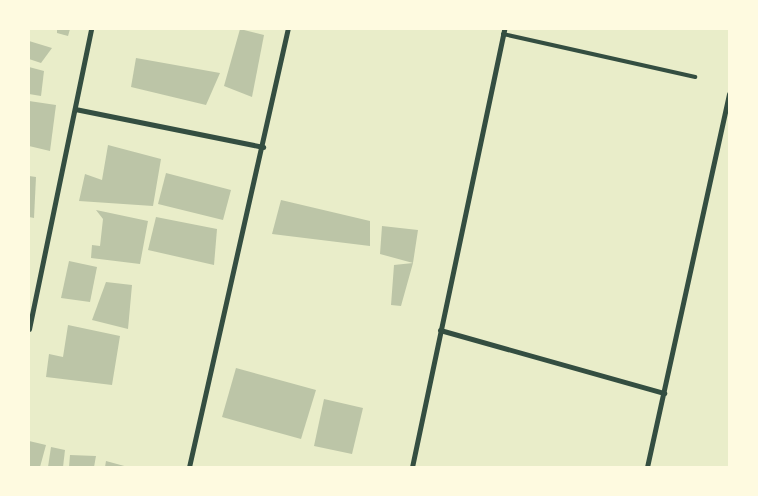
<!DOCTYPE html>
<html>
<head>
<meta charset="utf-8">
<style>
  body { margin:0 }
  #map { position:relative; width:758px; height:496px; overflow:hidden; background:#e9edc9; font-family:"Exo 2",sans-serif }
  div>[style] { position:absolute }
  .building>* { inset:0; background:#bcc5a7 }
  .service>* { height:4px; margin:-2px; padding:0 2px; transform-origin:2px; border-radius:2px; background:#344e41 }
  .minor>* { height:5px; margin:-2.5px; padding:0 2.5px; transform-origin:2.5px; border-radius:2.5px; background:#344e41 }
  span { translate:-50% -50%; white-space:nowrap; text-align:center; line-height:1.15; -webkit-text-stroke:4px #fefae0; paint-order:stroke }
  .frame { position:absolute; inset:0; border:30px solid #fefae0; pointer-events:none }
</style>
</head>
<body>
<div id="map">
  <div class="building">
    <i style="clip-path:polygon(57px 29px,70px 29px,68px 36px,57px 33px)"></i>
    <i style="clip-path:polygon(240px 29px,264px 35px,252px 97px,224px 86px)"></i>
    <i style="clip-path:polygon(29px 41px,52px 48px,41px 63px,29px 59px)"></i>
    <i style="clip-path:polygon(136px 58px,220px 73px,206px 105px,131px 87px)"></i>
    <i style="clip-path:polygon(29px 67px,44px 71px,41px 96px,29px 94px)"></i>
    <i style="clip-path:polygon(29px 101px,56px 105px,50px 151px,29px 146px)"></i>
    <i style="clip-path:polygon(108px 145px,161px 159px,153px 206px,79px 201px,85px 174px,102px 180px)"></i>
    <i style="clip-path:polygon(166px 173px,231px 190px,223px 220px,158px 204px)"></i>
    <i style="clip-path:polygon(29px 176px,36px 177px,34px 218px,29px 217px)"></i>
    <i style="clip-path:polygon(281px 200px,370px 221px,370px 246px,272px 234px)"></i>
    <i style="clip-path:polygon(96px 210px,148px 221px,140px 264px,91px 258px,92px 245px,100px 246px,103px 219px)"></i>
    <i style="clip-path:polygon(156px 217px,217px 229px,214px 265px,148px 250px)"></i>
    <i style="clip-path:polygon(382px 226px,418px 230px,413px 263px,401px 306px,391px 305px,394px 265px,413px 263px,380px 254px)"></i>
    <i style="clip-path:polygon(69px 261px,97px 267px,90px 302px,61px 298px)"></i>
    <i style="clip-path:polygon(106px 282px,132px 285px,128px 329px,92px 320px)"></i>
    <i style="clip-path:polygon(68px 325px,120px 336px,112px 385px,46px 377px,49px 354px,63px 357px)"></i>
    <i style="clip-path:polygon(236px 368px,316px 390px,301px 439px,222px 417px)"></i>
    <i style="clip-path:polygon(324px 399px,363px 408px,352px 454px,314px 446px)"></i>
    <i style="clip-path:polygon(29px 441px,46px 445px,40px 467px,29px 467px)"></i>
    <i style="clip-path:polygon(51px 447px,65px 450px,63px 467px,48px 467px)"></i>
    <i style="clip-path:polygon(70px 455px,96px 456px,94px 467px,69px 467px)"></i>
    <i style="clip-path:polygon(106px 461px,128px 467px,105px 467px)"></i>
  </div>
  <div class="service">
    <i style="left:503px;top:34px;width:197px;rotate:12.6deg"></i>
  </div>
  <div class="minor">
    <i style="left:75px;top:109px;width:192px;rotate:11.4deg"></i>
    <i style="left:29px;top:329px;width:306px;rotate:-78.3deg"></i>
    <i style="left:440px;top:330px;width:233px;rotate:15.7deg"></i>
    <i style="left:189px;top:467px;width:449px;rotate:-77.3deg"></i>
    <i style="left:412px;top:467px;width:448px;rotate:-78.1deg"></i>
    <i style="left:647px;top:467px;width:382px;rotate:-77.6deg"></i>
  </div>
  <div class="frame"></div>
</div>
</body>
</html>
